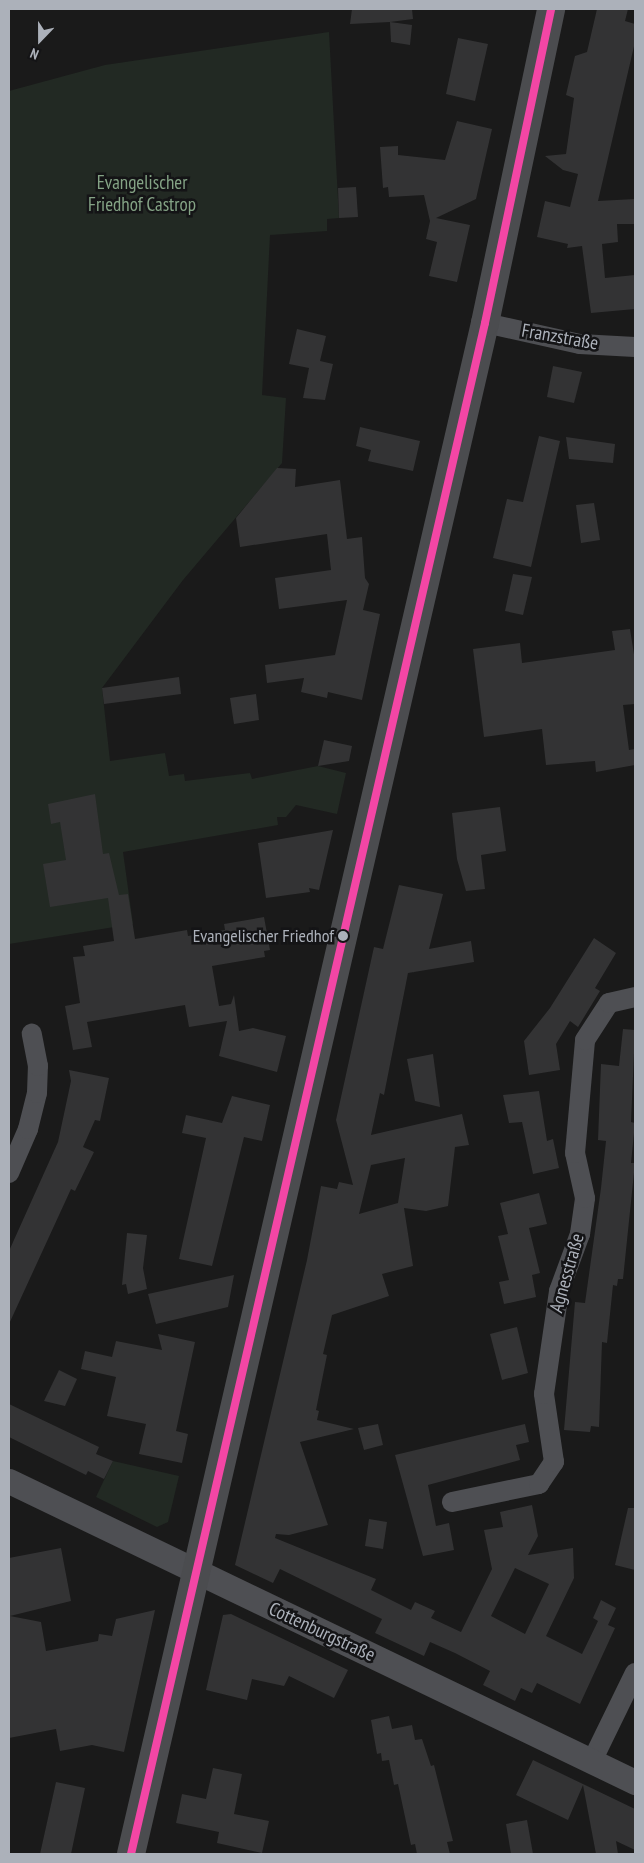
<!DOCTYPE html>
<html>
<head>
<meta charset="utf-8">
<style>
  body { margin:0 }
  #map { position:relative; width:644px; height:1863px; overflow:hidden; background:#1a1a1a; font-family:"PT Sans Narrow",sans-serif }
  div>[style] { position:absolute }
  .green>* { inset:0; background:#222923 }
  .building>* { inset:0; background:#333334 }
  .minor>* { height:20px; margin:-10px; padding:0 10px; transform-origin:10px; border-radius:10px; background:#4e4f53 }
  .tertiary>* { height:25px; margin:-12.5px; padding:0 12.5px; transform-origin:12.5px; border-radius:12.5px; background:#4e4f53 }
  .primary>* { height:28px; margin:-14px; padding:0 14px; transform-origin:14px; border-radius:14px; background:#4b4c4f }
  .bus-1>* { height:8px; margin:-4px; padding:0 4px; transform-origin:4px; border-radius:4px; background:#f346a5 }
  .dots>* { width:14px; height:14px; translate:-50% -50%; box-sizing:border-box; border:2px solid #141416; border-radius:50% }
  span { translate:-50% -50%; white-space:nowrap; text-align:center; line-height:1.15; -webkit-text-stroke:5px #141416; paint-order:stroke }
  .bus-label { font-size:18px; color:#acb1ba }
  .right { translate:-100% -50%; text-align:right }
  .park-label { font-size:19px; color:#84a385 }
  .street-label { font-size:19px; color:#acb1ba }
  .frame { position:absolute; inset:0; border:10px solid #acb1ba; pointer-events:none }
  .north { position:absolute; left:15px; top:15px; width:50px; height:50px; -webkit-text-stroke:4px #141416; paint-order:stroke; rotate:202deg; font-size:14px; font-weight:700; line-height:20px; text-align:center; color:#acb1ba }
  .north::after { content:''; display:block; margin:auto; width:18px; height:22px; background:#acb1ba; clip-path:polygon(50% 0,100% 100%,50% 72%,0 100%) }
</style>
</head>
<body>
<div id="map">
  <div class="green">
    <i style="clip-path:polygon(329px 32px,339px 218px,327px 219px,327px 231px,270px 235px,262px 395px,286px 398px,282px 463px,183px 580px,102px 688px,110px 761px,165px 753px,169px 776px,184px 774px,185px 781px,250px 773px,252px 779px,318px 766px,346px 773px,337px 814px,296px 805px,286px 817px,277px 817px,278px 825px,123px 852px,133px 924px,9px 944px,9px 91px,105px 65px)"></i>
    <i style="clip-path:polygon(113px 1461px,179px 1476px,168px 1522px,157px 1527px,96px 1497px)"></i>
  </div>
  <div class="building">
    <i style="clip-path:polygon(352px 9px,412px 9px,413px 19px,390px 22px,412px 25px,410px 45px,391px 42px,390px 22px,350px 24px)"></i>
    <i style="clip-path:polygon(597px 9px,628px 9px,625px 21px,635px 24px,635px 42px,598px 201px,635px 199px,635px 224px,617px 224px,618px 242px,602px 244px,605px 278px,635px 275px,635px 309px,591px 313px,582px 246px,567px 248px,568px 244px,537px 237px,545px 201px,570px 207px,578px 174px,563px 170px,545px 156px,566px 154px,574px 98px,566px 95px,575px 56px,587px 52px)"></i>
    <i style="clip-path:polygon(458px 38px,488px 44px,475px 101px,446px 94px)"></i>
    <i style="clip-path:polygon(457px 121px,492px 129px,476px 199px,436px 218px,470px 225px,457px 282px,429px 276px,437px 242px,426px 239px,430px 221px,424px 195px,389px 197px,388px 187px,383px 188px,380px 147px,398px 146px,398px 155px,445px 160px)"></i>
    <i style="clip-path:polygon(356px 187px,358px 217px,339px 218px,338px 188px)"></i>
    <i style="clip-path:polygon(297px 329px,326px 336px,320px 361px,333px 364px,325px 400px,303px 398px,309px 368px,289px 364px)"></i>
    <i style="clip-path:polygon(553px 366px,582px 372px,574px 403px,547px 397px)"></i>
    <i style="clip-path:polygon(360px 427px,420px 441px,413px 471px,368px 461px,371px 450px,356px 446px)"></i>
    <i style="clip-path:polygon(539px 436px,560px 441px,531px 567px,493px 558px,507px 499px,523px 502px)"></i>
    <i style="clip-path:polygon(566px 437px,615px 444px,613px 463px,569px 459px)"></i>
    <i style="clip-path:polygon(277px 468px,296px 469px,295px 487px,340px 480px,347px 539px,362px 537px,365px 578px,369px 584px,363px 610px,380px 614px,362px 700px,328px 692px,327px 698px,301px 692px,304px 678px,267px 683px,265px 665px,335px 655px,347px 600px,279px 609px,275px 578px,331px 570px,327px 534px,240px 547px,236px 518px)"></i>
    <i style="clip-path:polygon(594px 503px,600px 540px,581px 543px,576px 505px)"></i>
    <i style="clip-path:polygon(513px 574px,532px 577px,523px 615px,505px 611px)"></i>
    <i style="clip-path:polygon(630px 629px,635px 661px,635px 704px,623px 705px,629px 750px,635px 749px,635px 765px,596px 772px,595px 761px,546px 765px,542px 729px,484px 737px,473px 649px,520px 643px,522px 663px,615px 650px,612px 631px)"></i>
    <i style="clip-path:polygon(179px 677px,181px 694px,104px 704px,102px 688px)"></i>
    <i style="clip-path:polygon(256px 694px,259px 720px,234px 724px,230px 698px)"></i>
    <i style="clip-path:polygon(324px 740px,352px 746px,349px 761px,318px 766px)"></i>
    <i style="clip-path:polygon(95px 794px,103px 854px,109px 853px,119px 895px,128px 894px,135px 939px,187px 930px,188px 936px,225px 930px,224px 924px,264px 917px,270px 950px,264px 951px,265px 957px,212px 966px,219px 1006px,231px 1004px,234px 995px,239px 1031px,253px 1028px,286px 1036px,277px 1072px,219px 1056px,227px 1021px,189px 1027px,185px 1005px,87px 1022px,92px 1047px,73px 1050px,65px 1006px,80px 1003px,73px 957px,85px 956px,83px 946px,114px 941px,108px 898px,50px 907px,43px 864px,66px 860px,60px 822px,51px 824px,48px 804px)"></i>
    <i style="clip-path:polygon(500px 807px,506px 851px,481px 855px,485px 889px,466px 891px,457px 859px,452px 813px)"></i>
    <i style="clip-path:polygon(333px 830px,319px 890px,309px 888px,310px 892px,266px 898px,258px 843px)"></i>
    <i style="clip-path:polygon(evenodd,399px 885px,443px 894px,429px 949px,471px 941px,474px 962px,408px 973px,384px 1095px,380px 1093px,371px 1135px,462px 1114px,469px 1145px,455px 1147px,448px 1206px,426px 1211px,404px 1208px,413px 1266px,382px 1274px,389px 1296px,332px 1315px,323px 1354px,327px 1355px,316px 1410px,319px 1411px,317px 1420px,354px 1429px,300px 1442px,328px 1525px,289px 1535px,276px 1534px,275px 1538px,376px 1579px,371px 1590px,411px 1610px,415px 1602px,435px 1611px,431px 1618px,461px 1632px,492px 1569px,484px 1530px,503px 1527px,500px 1512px,532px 1505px,538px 1536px,528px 1555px,573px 1548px,574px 1578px,546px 1636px,582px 1654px,598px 1621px,593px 1618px,601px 1600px,616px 1608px,608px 1625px,615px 1628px,580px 1704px,537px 1683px,532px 1693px,521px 1688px,515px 1701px,483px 1685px,490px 1671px,455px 1653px,430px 1642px,424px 1656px,375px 1633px,382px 1619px,280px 1569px,273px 1583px,235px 1565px,307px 1260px,321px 1186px,337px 1189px,339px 1182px,353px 1185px,336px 1120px,374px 947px,383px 949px,399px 885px,405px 1158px,398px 1203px,359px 1214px,371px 1165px,405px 1158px,399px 885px,515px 1568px,549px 1584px,525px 1634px,491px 1616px,515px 1568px)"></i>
    <i style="clip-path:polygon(594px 938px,616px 953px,595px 988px,600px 991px,578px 1027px,570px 1021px,556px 1044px,560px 1070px,529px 1075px,524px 1041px,550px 1008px)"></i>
    <i style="clip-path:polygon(623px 1029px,635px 1030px,631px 1122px,635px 1123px,631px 1163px,635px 1163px,623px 1279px,618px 1279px,617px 1286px,613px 1285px,607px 1343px,602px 1342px,599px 1427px,591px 1426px,590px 1432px,564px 1430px,575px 1302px,585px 1303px,601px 1188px,606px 1141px,598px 1140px,601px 1064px,619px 1066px)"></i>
    <i style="clip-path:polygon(433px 1054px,440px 1107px,415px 1101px,407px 1059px)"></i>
    <i style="clip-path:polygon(69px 1070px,109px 1078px,100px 1121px,95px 1120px,83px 1147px,94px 1152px,75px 1191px,71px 1189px,9px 1324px,9px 1251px,58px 1142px,71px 1081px)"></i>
    <i style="clip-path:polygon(539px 1091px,547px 1141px,553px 1139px,559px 1168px,533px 1174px,522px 1122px,509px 1123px,503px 1095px)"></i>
    <i style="clip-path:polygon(232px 1096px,270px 1105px,262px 1141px,244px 1137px,212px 1266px,179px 1259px,206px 1138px,182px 1133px,186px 1115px,222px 1123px)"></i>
    <i style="clip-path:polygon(539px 1193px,547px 1224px,529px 1228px,540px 1273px,532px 1275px,536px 1297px,504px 1304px,499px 1282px,509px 1280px,498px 1236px,508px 1234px,500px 1203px)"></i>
    <i style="clip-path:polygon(127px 1233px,147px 1235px,143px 1268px,147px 1289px,128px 1294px,126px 1284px,122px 1285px)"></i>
    <i style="clip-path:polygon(234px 1275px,228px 1307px,156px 1324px,148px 1294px)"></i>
    <i style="clip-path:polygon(517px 1327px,528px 1373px,502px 1380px,490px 1334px)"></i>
    <i style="clip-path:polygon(158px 1334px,195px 1342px,176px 1431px,188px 1434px,182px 1463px,139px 1454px,146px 1424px,107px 1416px,116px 1377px,81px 1369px,85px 1351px,112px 1357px,116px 1341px,162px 1350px)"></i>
    <i style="clip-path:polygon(59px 1370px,77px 1379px,65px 1406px,44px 1401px)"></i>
    <i style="clip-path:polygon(9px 1404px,99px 1447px,96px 1454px,113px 1461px,104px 1479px,88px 1471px,86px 1475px,9px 1437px)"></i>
    <i style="clip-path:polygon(378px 1424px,383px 1445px,364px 1450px,358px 1428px)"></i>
    <i style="clip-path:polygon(525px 1424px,529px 1442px,516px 1445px,520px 1460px,428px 1485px,436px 1526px,449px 1523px,454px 1550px,423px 1556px,395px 1455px)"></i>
    <i style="clip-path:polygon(628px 1508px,635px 1508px,635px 1570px,615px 1565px)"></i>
    <i style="clip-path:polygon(369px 1519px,387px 1522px,383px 1549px,365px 1546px)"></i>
    <i style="clip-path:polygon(61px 1548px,71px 1601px,10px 1616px,41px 1622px,46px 1651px,98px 1641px,99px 1634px,112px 1636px,116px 1619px,155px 1610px,124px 1752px,92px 1745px,60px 1751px,56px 1729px,9px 1738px,9px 1558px)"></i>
    <i style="clip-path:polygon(231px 1614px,348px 1670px,334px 1698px,289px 1676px,284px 1686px,252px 1679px,247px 1700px,206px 1690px,223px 1615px)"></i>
    <i style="clip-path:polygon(389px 1716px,392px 1729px,412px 1725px,415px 1740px,422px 1739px,431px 1766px,434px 1765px,453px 1841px,447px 1842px,450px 1854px,417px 1854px,415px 1844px,411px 1845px,398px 1784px,394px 1785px,389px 1760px,382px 1761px,381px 1753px,377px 1754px,371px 1720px)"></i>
    <i style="clip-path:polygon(533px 1760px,635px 1809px,635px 1850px,616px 1841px,618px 1854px,596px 1854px,583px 1785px,568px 1820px,516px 1795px)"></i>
    <i style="clip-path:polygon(213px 1768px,242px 1774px,234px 1814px,269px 1821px,262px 1853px,217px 1843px,219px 1832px,176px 1823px,182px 1794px,206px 1799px)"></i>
    <i style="clip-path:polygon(56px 1782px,85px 1788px,75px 1835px,71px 1854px,40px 1854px)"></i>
    <i style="clip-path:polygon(527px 1820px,533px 1854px,511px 1854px,506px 1824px)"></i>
  </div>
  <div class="minor">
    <i style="left:485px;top:323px;width:97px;rotate:12.5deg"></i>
    <i style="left:580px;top:344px;width:55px;rotate:3.1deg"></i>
    <i style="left:9px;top:1173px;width:48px;rotate:-66.6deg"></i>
    <i style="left:28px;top:1129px;width:37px;rotate:-76deg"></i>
    <i style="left:37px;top:1093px;width:27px;rotate:-88deg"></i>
    <i style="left:38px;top:1066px;width:33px;rotate:-101deg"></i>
    <i style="left:452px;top:1502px;width:89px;rotate:-11.7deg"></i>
    <i style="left:539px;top:1484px;width:27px;rotate:-56deg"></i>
    <i style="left:554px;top:1462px;width:69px;rotate:-98.4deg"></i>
    <i style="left:544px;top:1394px;width:104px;rotate:-81.7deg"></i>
    <i style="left:559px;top:1291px;width:61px;rotate:-69.8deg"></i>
    <i style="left:580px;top:1234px;width:36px;rotate:-82deg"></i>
    <i style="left:585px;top:1198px;width:46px;rotate:-102.5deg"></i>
    <i style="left:575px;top:1153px;width:113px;rotate:-84.9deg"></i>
    <i style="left:585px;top:1040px;width:44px;rotate:-57deg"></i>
    <i style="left:609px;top:1003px;width:27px;rotate:-13deg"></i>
    <i style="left:592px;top:1761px;width:98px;rotate:-64deg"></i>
  </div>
  <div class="tertiary">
    <i style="left:9px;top:1481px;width:695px;rotate:25.68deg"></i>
  </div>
  <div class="primary">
    <i style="left:131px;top:1854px;width:1571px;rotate:-76.98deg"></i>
    <i style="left:485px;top:323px;width:321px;rotate:-78.1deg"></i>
  </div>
  <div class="bus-1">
    <i style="left:131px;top:1854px;width:1571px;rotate:-76.98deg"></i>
    <i style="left:485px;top:323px;width:321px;rotate:-78.1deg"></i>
  </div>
  <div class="dots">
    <i style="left:343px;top:936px;background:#acb1ba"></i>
  </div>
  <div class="bus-label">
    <span class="right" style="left:334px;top:936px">Evangelischer Friedhof</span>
  </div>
  <div class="park-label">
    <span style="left:142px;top:194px">Evangelischer<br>Friedhof Castrop</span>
  </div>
  <div class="street-label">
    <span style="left:560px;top:337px;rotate:10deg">Franzstraße</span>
    <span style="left:567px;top:1273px;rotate:-74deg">Agnesstraße</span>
    <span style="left:322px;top:1632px;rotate:25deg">Cottenburgstraße</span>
  </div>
  <div class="frame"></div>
  <div class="north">N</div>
</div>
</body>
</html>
